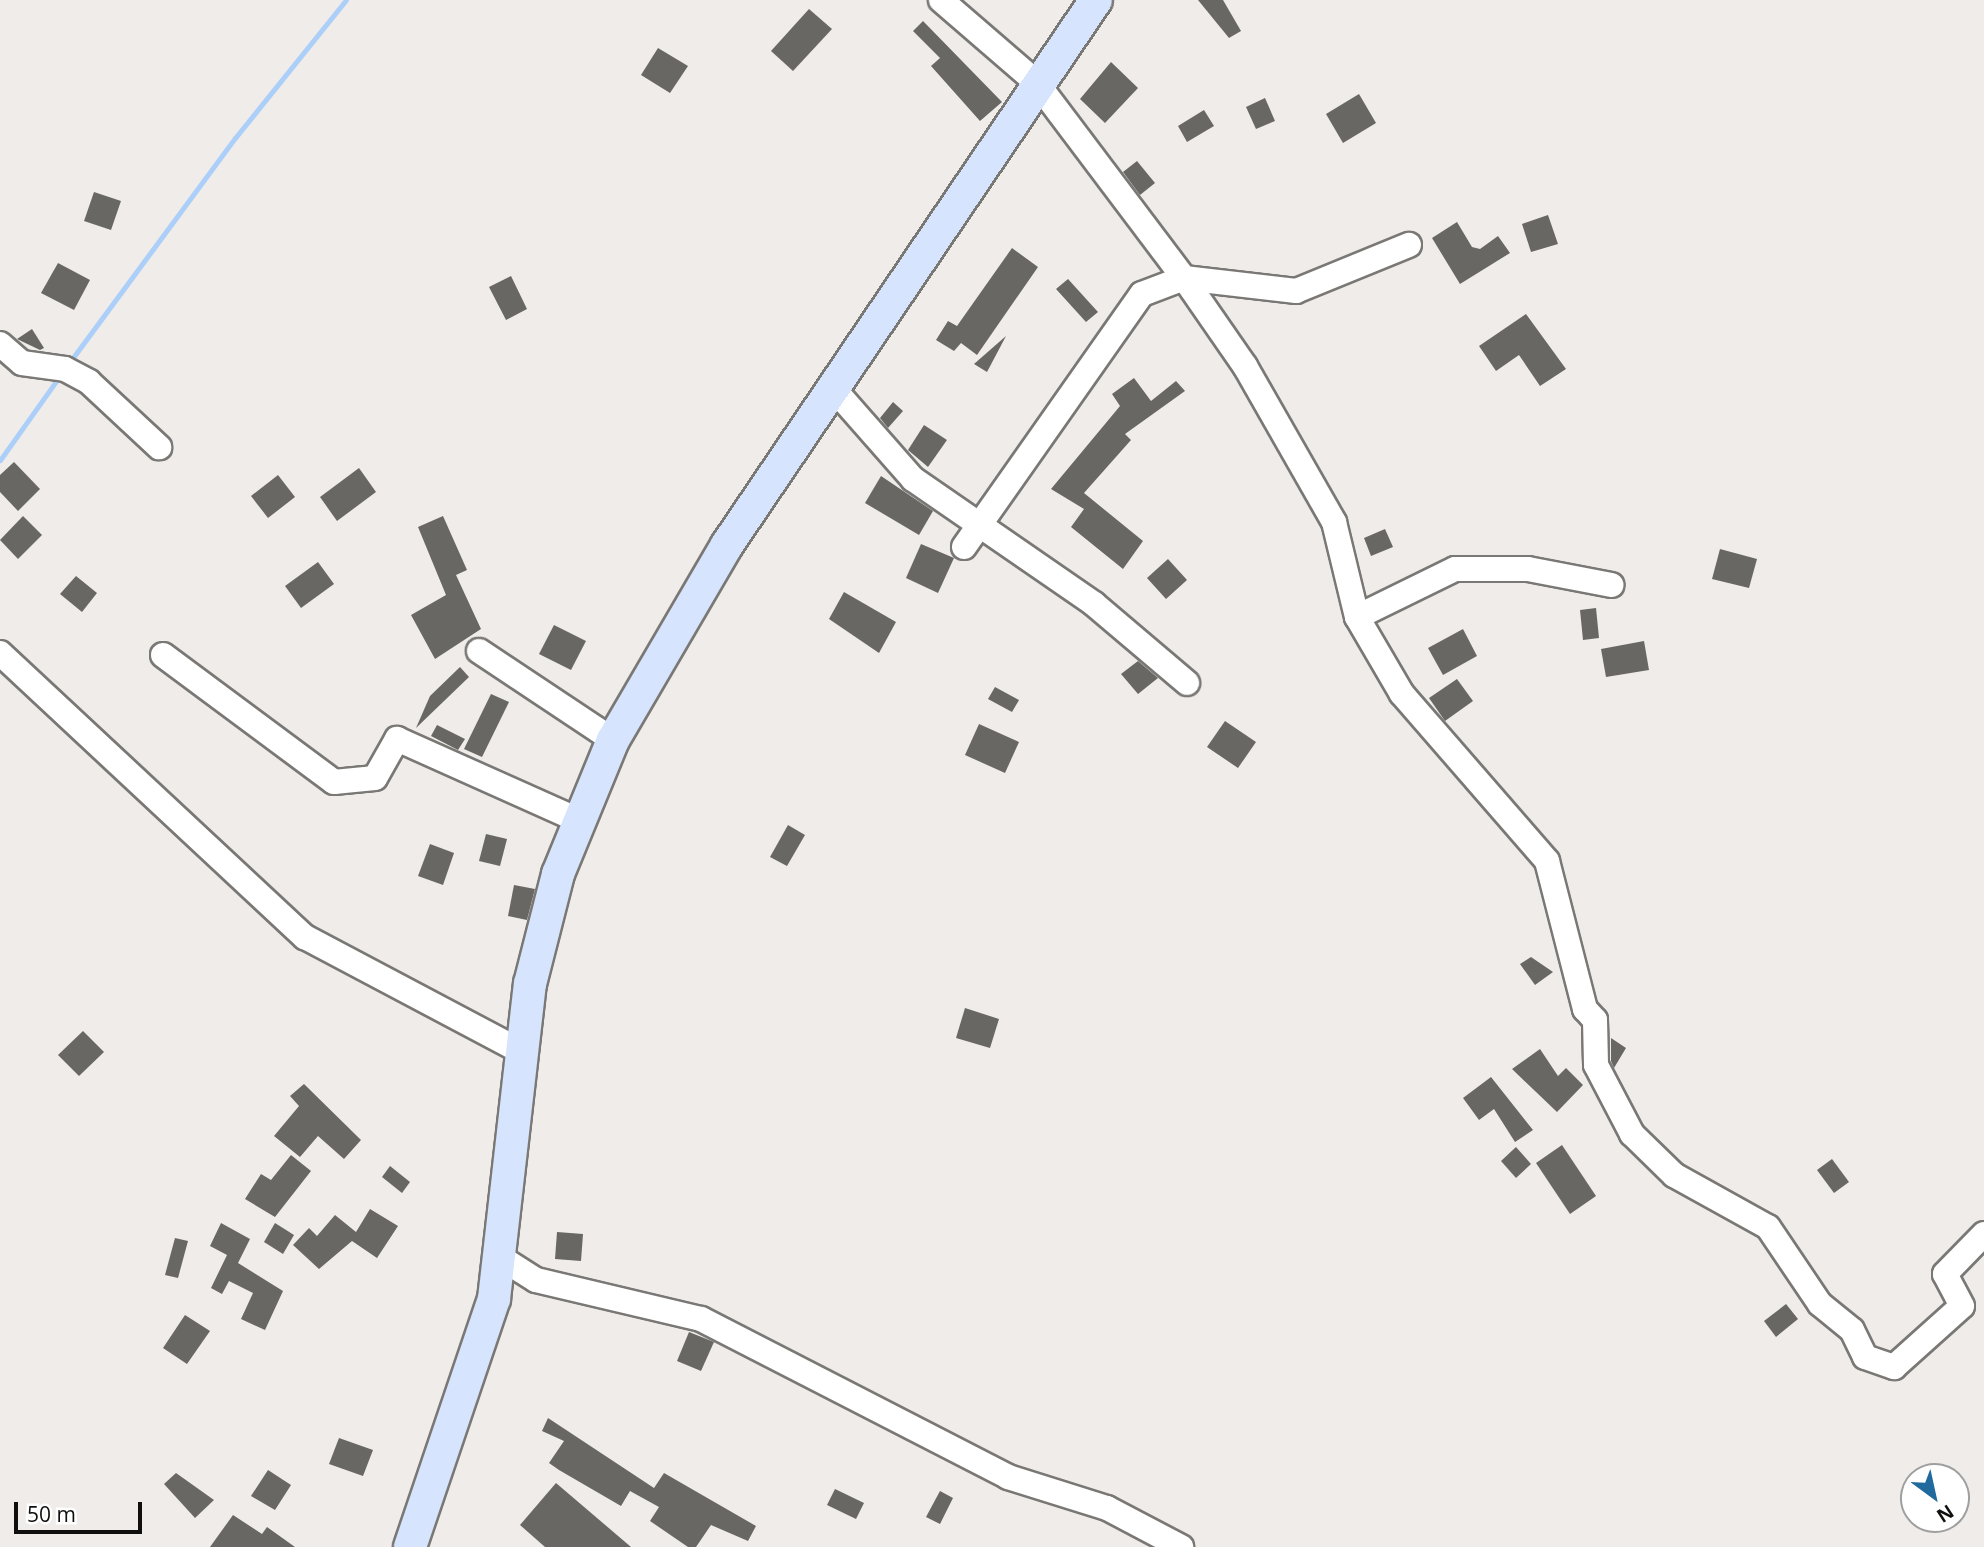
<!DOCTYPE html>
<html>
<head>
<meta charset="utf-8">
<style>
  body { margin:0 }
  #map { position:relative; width:1984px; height:1547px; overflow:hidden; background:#efece9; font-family:"Open Sans",sans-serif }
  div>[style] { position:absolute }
  .stream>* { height:5px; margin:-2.5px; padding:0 2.5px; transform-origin:2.5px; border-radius:2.5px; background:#accffa }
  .building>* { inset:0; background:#696764 }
  .roads { filter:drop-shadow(2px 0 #7a7875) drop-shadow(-2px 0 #7a7875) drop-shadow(0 2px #7a7875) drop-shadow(0 -2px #7a7875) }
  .minor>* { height:24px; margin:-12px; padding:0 12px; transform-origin:12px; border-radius:12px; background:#fff }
  .major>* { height:32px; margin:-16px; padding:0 16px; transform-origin:16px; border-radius:16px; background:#d7e4fe }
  span { translate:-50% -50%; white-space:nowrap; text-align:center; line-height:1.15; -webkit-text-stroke:6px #fff; paint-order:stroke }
  .north { position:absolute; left:1900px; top:1463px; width:70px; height:70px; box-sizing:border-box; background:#fff; border:2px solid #9f9f9f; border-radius:50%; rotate:147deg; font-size:19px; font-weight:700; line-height:28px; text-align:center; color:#100f0e }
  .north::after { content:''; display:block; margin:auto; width:24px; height:32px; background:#206a9e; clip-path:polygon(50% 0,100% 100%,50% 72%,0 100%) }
  .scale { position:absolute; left:14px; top:1502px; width:128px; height:32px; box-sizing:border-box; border:4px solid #100f0e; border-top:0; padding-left:9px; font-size:21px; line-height:24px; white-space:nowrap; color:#100f0e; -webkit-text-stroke:5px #fff; paint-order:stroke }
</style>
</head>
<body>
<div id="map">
  <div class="stream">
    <i style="left:69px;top:363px;width:280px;rotate:-53.6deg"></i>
    <i style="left:235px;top:138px;width:177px;rotate:-51.2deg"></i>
    <i style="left:0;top:460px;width:102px;rotate:-54.6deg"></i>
  </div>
  <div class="building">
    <i style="clip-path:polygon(1198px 0,1223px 0,1241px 31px,1229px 38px)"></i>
    <i style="clip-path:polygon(809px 9px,832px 29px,793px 71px,771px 51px)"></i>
    <i style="clip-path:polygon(923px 21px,1002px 102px,980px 121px,931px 66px,940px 58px,913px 31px)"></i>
    <i style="clip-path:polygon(658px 48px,688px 66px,670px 93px,641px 75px)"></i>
    <i style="clip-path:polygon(1111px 62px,1138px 88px,1105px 123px,1080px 99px)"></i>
    <i style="clip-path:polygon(1359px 94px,1376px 123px,1343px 143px,1326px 114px)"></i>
    <i style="clip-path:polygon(1265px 98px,1275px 121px,1256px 129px,1246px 107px)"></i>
    <i style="clip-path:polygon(1204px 110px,1214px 126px,1187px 142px,1178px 126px)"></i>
    <i style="clip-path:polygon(1137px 161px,1155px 183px,1140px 195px,1123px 172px)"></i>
    <i style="clip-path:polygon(94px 192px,121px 201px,111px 230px,84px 221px)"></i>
    <i style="clip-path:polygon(1548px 215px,1558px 244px,1531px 252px,1522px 224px)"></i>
    <i style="clip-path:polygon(1457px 222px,1472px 247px,1480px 249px,1498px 236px,1510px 253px,1460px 284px,1432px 238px)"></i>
    <i style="clip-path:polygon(1012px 248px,1038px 267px,977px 355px,961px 343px,954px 351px,936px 340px,948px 321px,957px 326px)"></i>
    <i style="clip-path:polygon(58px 263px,90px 280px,74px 310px,41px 293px)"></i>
    <i style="clip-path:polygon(511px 276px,527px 309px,506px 320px,489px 287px)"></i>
    <i style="clip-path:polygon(1068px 279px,1098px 312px,1086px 322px,1056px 289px)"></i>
    <i style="clip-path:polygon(1526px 314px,1566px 369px,1540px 386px,1519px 355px,1496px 371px,1479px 346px)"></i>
    <i style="clip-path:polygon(32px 329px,44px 348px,40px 350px,17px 339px)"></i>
    <i style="clip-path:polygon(1006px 336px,987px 372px,974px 364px)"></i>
    <i style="clip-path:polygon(1134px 378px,1151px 401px,1176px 381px,1185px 391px,1125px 434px,1131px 440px,1084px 493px,1143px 541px,1123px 569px,1071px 527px,1084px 509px,1051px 489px,1120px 406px,1112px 394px)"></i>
    <i style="clip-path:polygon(893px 402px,903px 411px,888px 428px,880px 418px)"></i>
    <i style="clip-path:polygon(924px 425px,947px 440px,928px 467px,908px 450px)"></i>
    <i style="clip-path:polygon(14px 462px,40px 489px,18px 511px,0 492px,0 475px)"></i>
    <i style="clip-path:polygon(359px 468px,376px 492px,337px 521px,320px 497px)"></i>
    <i style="clip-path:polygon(278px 475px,295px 497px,268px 518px,251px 496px)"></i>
    <i style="clip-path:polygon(881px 476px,933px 511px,919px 535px,865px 503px)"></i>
    <i style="clip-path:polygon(23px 516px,42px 535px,18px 559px,0 540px)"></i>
    <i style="clip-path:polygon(443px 516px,467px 570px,456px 575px,481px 629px,435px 659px,411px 615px,446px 595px,418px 527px)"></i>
    <i style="clip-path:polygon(1385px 529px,1393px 547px,1371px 556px,1364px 538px)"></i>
    <i style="clip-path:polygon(921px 544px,954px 558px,938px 593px,906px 578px)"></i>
    <i style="clip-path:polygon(1720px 549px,1757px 559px,1749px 588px,1712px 579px)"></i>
    <i style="clip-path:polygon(1168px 559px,1187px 580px,1166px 599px,1147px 578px)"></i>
    <i style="clip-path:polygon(318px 562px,334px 584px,301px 608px,285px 586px)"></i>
    <i style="clip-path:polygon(76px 576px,97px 593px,82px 612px,60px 594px)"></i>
    <i style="clip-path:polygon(844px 592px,896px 622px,879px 653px,829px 619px)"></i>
    <i style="clip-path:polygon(1596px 608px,1599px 638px,1583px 640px,1580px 610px)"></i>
    <i style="clip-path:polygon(554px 625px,586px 641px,571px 670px,539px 654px)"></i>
    <i style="clip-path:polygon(1463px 629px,1477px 656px,1443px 675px,1428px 648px)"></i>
    <i style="clip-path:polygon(1644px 641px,1649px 670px,1606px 677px,1601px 649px)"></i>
    <i style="clip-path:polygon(1138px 661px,1158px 678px,1138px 694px,1121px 674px)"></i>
    <i style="clip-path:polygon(460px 667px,469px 677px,416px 728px,430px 696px)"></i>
    <i style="clip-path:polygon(1457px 679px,1473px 701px,1445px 721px,1429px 698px)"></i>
    <i style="clip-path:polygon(995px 687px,1019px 700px,1012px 712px,988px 699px)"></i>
    <i style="clip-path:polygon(491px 694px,509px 702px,482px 757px,464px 749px)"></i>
    <i style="clip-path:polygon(1225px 721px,1256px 742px,1238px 768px,1207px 747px)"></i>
    <i style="clip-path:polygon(979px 724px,1019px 742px,1005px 773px,965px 755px)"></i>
    <i style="clip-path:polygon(437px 725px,465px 739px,458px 750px,431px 736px)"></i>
    <i style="clip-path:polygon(788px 825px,805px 835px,787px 866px,770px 857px)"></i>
    <i style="clip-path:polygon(486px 834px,507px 839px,500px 866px,479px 861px)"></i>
    <i style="clip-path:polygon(430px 844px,454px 853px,443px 885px,418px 876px)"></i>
    <i style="clip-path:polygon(514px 885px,535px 889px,527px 920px,508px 916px)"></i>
    <i style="clip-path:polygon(1531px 957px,1553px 972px,1535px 985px,1520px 964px)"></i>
    <i style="clip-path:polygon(965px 1008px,999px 1019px,990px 1048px,956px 1038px)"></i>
    <i style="clip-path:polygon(83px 1031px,104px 1052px,79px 1076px,58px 1055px)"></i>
    <i style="clip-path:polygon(1611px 1038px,1626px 1048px,1614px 1068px,1611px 1061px)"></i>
    <i style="clip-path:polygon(1540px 1049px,1558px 1076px,1566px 1068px,1583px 1085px,1557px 1112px,1512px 1069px)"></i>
    <i style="clip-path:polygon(1491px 1077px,1533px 1130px,1515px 1142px,1494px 1109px,1479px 1120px,1463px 1098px)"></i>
    <i style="clip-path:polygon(304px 1084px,361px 1140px,344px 1159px,318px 1136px,300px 1157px,274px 1136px,299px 1106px,290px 1096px)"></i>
    <i style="clip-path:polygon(1562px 1145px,1596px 1196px,1570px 1214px,1536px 1163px)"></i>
    <i style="clip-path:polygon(1516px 1147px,1531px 1164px,1516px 1178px,1501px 1161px)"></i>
    <i style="clip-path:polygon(291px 1155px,311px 1171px,275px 1217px,245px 1199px,261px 1174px,271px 1180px)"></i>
    <i style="clip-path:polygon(1832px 1159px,1849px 1182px,1834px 1193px,1817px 1170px)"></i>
    <i style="clip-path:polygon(390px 1166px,410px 1182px,402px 1193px,382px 1177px)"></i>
    <i style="clip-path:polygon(370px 1209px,398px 1226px,377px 1258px,352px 1241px,319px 1269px,293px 1245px,309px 1228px,317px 1236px,335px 1215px,356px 1232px)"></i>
    <i style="clip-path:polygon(221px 1223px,250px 1239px,238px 1263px,283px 1291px,265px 1330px,241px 1319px,253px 1293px,229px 1281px,222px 1294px,211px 1288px,227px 1255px,210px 1246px)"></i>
    <i style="clip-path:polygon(275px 1223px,294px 1235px,283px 1254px,264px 1242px)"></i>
    <i style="clip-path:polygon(557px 1232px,583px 1234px,581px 1261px,555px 1259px)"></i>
    <i style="clip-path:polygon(175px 1238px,188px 1241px,178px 1278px,165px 1275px)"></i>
    <i style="clip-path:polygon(1786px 1304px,1798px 1319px,1776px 1337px,1764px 1321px)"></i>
    <i style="clip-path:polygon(185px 1315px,210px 1331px,187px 1364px,163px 1348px)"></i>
    <i style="clip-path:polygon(689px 1332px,714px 1342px,701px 1371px,677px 1361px)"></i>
    <i style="clip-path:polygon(548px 1418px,654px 1488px,664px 1473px,756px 1526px,748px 1541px,711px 1525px,696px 1547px,688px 1547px,650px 1521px,659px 1507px,630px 1491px,621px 1506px,559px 1470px,549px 1463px,564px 1441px,542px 1431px)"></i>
    <i style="clip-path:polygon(339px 1438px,373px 1450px,363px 1476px,329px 1464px)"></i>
    <i style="clip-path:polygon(268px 1470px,291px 1485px,275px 1510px,251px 1496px)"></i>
    <i style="clip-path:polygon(176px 1473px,214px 1500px,195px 1518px,164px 1484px)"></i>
    <i style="clip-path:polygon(556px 1483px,631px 1547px,545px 1547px,520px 1525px)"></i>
    <i style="clip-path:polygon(835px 1489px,864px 1503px,856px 1519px,827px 1505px)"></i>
    <i style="clip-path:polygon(940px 1491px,953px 1498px,940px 1524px,926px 1517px)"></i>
    <i style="clip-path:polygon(233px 1515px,262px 1534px,267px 1527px,295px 1547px,210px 1547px)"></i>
  </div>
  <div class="roads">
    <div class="minor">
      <i style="left:941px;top:0;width:127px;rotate:40.8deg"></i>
      <i style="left:1037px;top:83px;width:244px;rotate:53deg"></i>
      <i style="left:1184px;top:278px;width:107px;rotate:55.3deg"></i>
      <i style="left:1245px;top:366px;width:180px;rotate:60.3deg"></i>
      <i style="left:1334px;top:522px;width:98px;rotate:76.4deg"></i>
      <i style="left:1357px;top:617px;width:89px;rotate:59.7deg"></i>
      <i style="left:1402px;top:694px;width:221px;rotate:49deg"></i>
      <i style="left:1547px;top:861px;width:153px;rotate:75.6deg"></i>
      <i style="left:1585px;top:1009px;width:15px;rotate:48deg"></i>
      <i style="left:1595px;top:1020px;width:45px;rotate:88.7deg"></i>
      <i style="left:1596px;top:1065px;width:78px;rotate:62.4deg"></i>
      <i style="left:1632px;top:1134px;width:59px;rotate:44.3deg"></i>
      <i style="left:1674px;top:1175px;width:107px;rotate:29deg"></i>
      <i style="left:1768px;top:1227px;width:93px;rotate:56deg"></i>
      <i style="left:1820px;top:1304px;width:41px;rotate:39.1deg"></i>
      <i style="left:1852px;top:1330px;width:30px;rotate:64deg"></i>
      <i style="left:1865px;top:1357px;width:31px;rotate:19deg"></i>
      <i style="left:1894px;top:1367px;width:91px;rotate:-41.9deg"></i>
      <i style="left:1962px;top:1306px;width:36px;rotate:-118deg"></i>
      <i style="left:1945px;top:1274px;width:56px;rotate:-45.7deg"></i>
      <i style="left:0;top:344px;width:29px;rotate:41deg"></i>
      <i style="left:22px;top:363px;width:43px;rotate:7.9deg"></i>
      <i style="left:65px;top:369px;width:27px;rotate:28deg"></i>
      <i style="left:89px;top:382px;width:96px;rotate:42.9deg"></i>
      <i style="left:833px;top:388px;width:121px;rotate:48.7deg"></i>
      <i style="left:913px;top:479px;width:220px;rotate:34.6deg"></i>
      <i style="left:1094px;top:604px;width:122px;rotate:40.3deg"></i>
      <i style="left:964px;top:547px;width:309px;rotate:-54.9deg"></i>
      <i style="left:1142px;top:294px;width:45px;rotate:-20.9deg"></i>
      <i style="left:1184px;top:278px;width:113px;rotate:6.6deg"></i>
      <i style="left:1296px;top:291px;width:122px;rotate:-22.2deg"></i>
      <i style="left:1357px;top:617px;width:109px;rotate:-26.1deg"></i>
      <i style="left:1455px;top:569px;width:73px"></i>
      <i style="left:1528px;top:569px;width:85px;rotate:10.9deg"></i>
      <i style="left:479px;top:651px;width:161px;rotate:33.6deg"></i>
      <i style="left:0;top:653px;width:417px;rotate:43deg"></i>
      <i style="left:305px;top:937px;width:241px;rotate:27.9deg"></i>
      <i style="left:163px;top:655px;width:213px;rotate:36.6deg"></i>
      <i style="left:334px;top:782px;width:41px;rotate:-5.6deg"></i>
      <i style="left:375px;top:778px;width:45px;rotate:-60.6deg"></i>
      <i style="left:397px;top:739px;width:201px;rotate:24.1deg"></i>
      <i style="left:498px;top:1256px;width:45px;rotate:32.3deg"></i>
      <i style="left:536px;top:1280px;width:170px;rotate:13.3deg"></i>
      <i style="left:701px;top:1319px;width:345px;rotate:27.2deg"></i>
      <i style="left:1008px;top:1477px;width:104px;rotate:17.4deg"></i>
      <i style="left:1107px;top:1508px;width:84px;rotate:27.8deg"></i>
    </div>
    <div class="major">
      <i style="left:410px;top:1547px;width:262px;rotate:-71.3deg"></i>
      <i style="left:494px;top:1299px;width:317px;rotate:-83.5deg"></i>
      <i style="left:530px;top:984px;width:114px;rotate:-75.7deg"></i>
      <i style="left:558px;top:874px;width:145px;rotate:-67.7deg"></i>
      <i style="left:613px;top:740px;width:226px;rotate:-59.7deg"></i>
      <i style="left:727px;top:545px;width:658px;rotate:-55.9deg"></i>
    </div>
  </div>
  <div class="north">N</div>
  <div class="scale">50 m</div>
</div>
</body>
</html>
